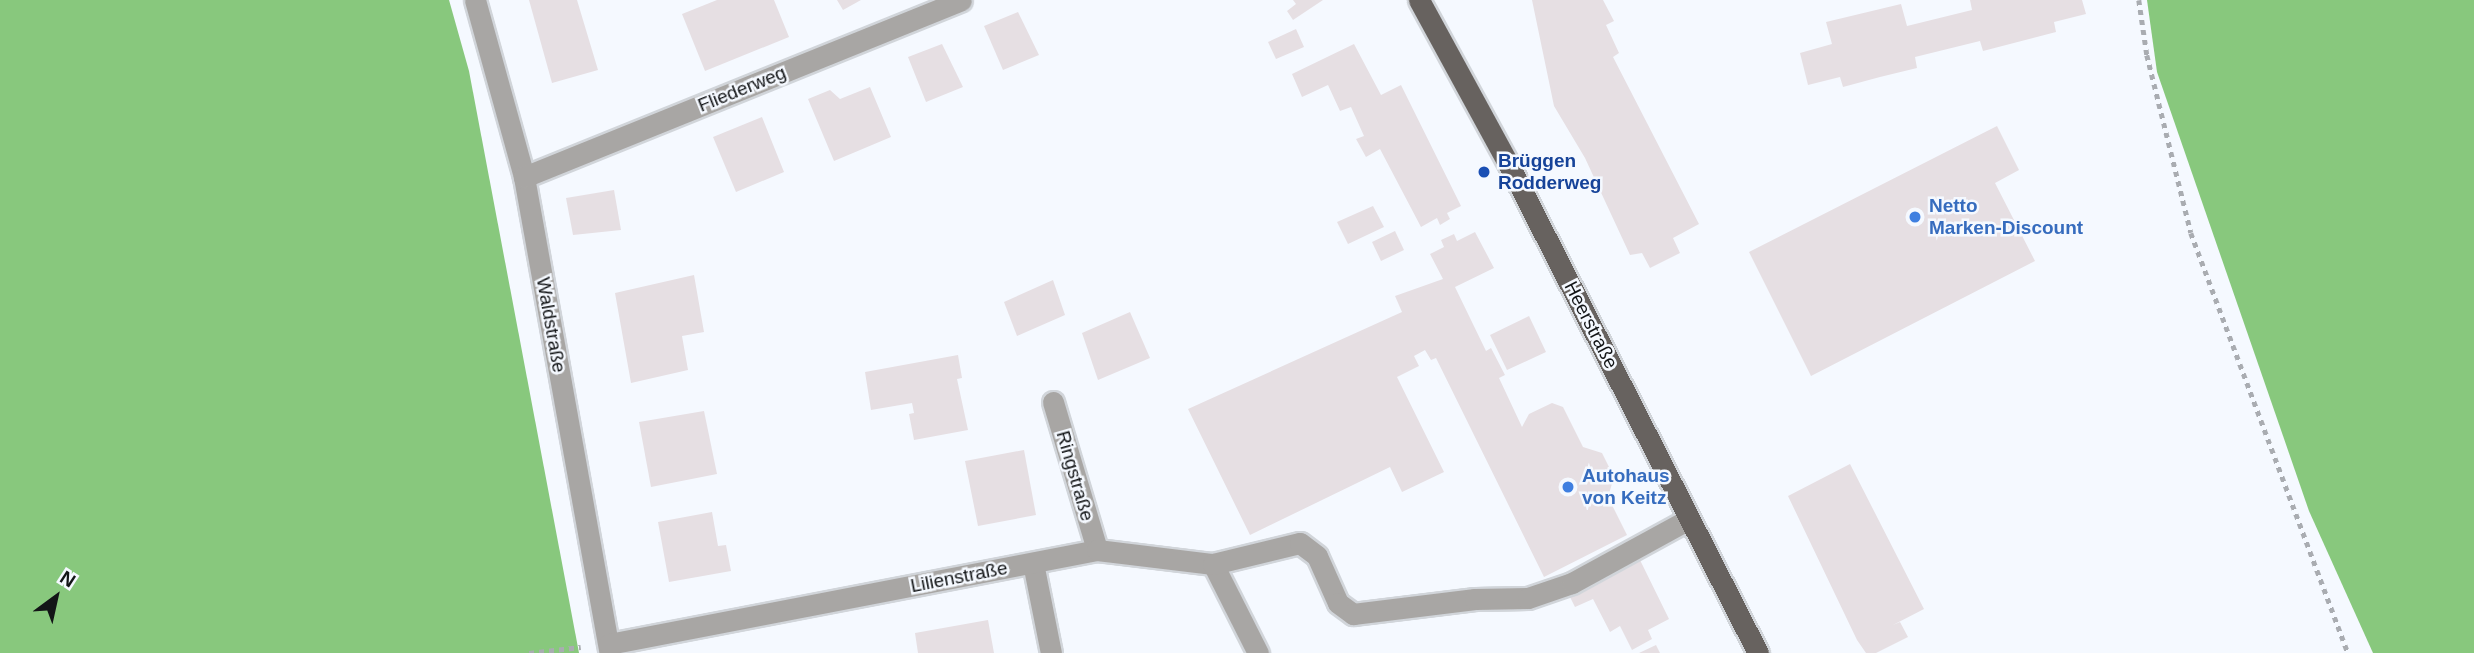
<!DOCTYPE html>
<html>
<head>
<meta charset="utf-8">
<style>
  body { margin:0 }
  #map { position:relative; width:2474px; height:653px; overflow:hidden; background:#f5f9ff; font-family:Helvetica,sans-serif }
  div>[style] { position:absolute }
  .forest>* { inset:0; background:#88c87d }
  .building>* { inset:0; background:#e6dfe3 }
  .path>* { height:4.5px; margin-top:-2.25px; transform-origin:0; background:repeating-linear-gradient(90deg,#a9acb1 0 5px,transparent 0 10px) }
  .roads { filter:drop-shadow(2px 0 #d1d5da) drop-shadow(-2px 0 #d1d5da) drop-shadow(0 2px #d1d5da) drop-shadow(0 -2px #d1d5da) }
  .minor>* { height:21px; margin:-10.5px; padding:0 10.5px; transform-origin:10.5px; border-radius:10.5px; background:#a8a6a4 }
  .major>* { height:21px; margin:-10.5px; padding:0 10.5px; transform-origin:10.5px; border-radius:10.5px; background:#67625f }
  .dots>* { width:19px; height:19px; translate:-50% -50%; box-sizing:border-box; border:4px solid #f5f9ff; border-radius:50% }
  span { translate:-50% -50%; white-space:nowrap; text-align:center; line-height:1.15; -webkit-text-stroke:5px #f5f9ff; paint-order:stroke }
  .street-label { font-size:19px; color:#131517 }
  .transit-label { font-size:19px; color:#164399; font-weight:700 }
  .left { translate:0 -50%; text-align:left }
  .shop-label { font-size:19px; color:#366cbe; font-weight:700 }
  .north { position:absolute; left:21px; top:562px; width:70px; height:70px; -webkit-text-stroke:5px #f5f9ff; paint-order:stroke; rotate:33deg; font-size:19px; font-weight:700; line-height:28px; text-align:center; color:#131517 }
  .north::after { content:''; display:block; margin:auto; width:24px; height:32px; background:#131517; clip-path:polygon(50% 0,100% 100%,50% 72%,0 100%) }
</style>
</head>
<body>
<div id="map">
  <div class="forest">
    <i style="clip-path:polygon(0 0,449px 0,469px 71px,579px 653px,0 653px)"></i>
    <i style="clip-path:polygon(2147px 0,2474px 0,2474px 653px,2373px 653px,2309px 511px,2157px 72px)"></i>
  </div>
  <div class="building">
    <i style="clip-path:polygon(529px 0,577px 0,598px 70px,552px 83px)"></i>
    <i style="clip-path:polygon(717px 0,774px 0,789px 37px,705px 71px,682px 14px)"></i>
    <i style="clip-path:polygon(837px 0,861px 0,843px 10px)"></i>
    <i style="clip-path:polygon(1293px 0,1323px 0,1293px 20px,1287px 11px,1296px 4px)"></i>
    <i style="clip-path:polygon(1532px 0,1603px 0,1614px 21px,1606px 25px,1619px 53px,1613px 57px,1699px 224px,1673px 238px,1680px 253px,1650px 268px,1642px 253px,1630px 255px,1585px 158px,1554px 106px)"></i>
    <i style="clip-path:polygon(1970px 0,2082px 0,2086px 14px,2054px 22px,2056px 32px,1983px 51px,1980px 41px,1915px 57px,1917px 68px,1880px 77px,1843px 87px,1840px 77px,1808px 85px,1800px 53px,1832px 44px,1826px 22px,1901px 4px,1907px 26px,1972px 10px)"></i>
    <i style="clip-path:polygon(1018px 12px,1039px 55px,1003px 70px,984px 26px)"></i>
    <i style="clip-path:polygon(1296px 29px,1304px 47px,1276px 59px,1268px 42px)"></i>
    <i style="clip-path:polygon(942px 44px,963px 87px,926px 102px,908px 57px)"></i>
    <i style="clip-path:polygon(1354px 44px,1381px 95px,1401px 85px,1461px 206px,1447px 213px,1450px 219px,1440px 225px,1437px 218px,1421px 227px,1380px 149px,1366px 157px,1356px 139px,1364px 136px,1351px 107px,1340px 111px,1328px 85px,1302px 97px,1292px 74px)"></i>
    <i style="clip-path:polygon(870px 87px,891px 137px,834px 161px,808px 99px,830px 90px,840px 99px)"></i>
    <i style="clip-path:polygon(762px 117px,784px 172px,736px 192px,713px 137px)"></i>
    <i style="clip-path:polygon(1997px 126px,2019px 170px,1995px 183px,2035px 261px,1811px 376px,1749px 252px)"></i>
    <i style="clip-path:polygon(614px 190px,621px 230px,573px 235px,566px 198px)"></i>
    <i style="clip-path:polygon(1373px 206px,1384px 227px,1348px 244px,1337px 222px)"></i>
    <i style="clip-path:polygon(1395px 231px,1404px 250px,1381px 261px,1372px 242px)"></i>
    <i style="clip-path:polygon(1475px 232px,1494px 268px,1455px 287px,1486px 351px,1491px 348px,1505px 375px,1499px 378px,1522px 427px,1529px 414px,1552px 403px,1563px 407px,1583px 447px,1602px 453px,1614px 477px,1608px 497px,1627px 535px,1544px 577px,1436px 358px,1431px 360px,1425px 350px,1414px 356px,1419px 366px,1397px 377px,1444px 472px,1402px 492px,1390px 467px,1250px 535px,1188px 409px,1402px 312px,1395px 296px,1443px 279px,1430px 254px,1444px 247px,1441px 240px,1454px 234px,1457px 241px)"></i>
    <i style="clip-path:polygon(694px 275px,704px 332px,682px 336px,688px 370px,631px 383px,615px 293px)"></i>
    <i style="clip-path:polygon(1053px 280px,1065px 315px,1017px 336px,1004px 302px)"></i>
    <i style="clip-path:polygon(1130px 312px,1150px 358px,1098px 380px,1082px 333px)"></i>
    <i style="clip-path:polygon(1529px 316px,1546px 352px,1507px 370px,1490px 335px)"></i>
    <i style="clip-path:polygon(958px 355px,962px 378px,957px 379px,968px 430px,914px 440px,909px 414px,914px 413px,912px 403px,871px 410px,865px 372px)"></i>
    <i style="clip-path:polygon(704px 411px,717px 474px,651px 487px,639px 422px)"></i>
    <i style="clip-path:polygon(1024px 450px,1036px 515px,978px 526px,965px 461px)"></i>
    <i style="clip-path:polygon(1850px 464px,1924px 609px,1893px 625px,1900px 622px,1908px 637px,1876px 653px,1866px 653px,1857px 640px,1788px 496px)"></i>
    <i style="clip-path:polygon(712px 512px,718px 546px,726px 545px,731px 571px,669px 582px,658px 522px)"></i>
    <i style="clip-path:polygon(1640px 560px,1669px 619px,1648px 630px,1652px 639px,1632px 650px,1620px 626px,1610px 632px,1593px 599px,1575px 607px,1569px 595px)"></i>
    <i style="clip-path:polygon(988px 620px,994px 653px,918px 653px,915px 633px)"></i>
    <i style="clip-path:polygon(1656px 645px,1660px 653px,1639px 653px)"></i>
  </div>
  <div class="path">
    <i style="left:2139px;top:0;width:56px;rotate:81.7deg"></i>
    <i style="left:2147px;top:55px;width:183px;rotate:76.1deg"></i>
    <i style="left:2191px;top:233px;width:448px;rotate:69.5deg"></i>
    <i style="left:529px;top:653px;width:52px;rotate:-6.6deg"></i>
  </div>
  <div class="roads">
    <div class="minor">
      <i style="left:475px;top:0;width:184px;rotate:74.5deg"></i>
      <i style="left:524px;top:177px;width:484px;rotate:79.8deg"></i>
      <i style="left:524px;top:177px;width:471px;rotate:-22deg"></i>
      <i style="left:1053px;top:402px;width:154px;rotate:73.4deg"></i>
      <i style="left:1033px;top:563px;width:92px;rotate:78.7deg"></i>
      <i style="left:1213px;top:564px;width:100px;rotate:63.2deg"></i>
      <i style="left:609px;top:644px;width:497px;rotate:-10.9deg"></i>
      <i style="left:1097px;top:550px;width:117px;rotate:6.9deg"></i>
      <i style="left:1213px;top:564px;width:89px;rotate:-13.6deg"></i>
      <i style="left:1300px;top:543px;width:21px;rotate:37deg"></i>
      <i style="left:1317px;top:556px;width:51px;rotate:65.9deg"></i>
      <i style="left:1338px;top:603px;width:19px;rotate:36deg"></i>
      <i style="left:1353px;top:614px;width:123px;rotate:-7deg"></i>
      <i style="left:1475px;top:599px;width:53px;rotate:-1.1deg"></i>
      <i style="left:1528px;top:598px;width:46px;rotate:-18.8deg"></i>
      <i style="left:1572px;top:583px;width:133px;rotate:-28.7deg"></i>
    </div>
    <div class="major">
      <i style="left:1419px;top:0;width:186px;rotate:61.4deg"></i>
      <i style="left:1508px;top:163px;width:550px;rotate:62.97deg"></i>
    </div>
  </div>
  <div class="dots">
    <i style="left:1484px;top:172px;background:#1a4fb4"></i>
    <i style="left:1915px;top:217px;background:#3f7fe0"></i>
    <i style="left:1568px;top:487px;background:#3f7fe0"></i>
  </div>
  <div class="street-label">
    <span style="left:742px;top:89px;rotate:-22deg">Fliederweg</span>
    <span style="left:551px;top:325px;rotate:80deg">Waldstraße</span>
    <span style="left:1591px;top:325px;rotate:63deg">Heerstraße</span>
    <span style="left:1075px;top:476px;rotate:74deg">Ringstraße</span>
    <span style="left:959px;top:577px;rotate:-11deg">Lilienstraße</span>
  </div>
  <div class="transit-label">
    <span class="left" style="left:1498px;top:172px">Brüggen<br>Rodderweg</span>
  </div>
  <div class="shop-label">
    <span class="left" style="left:1929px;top:217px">Netto<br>Marken-Discount</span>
    <span class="left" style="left:1582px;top:487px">Autohaus<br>von Keitz</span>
  </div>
  <div class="north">N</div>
</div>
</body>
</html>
